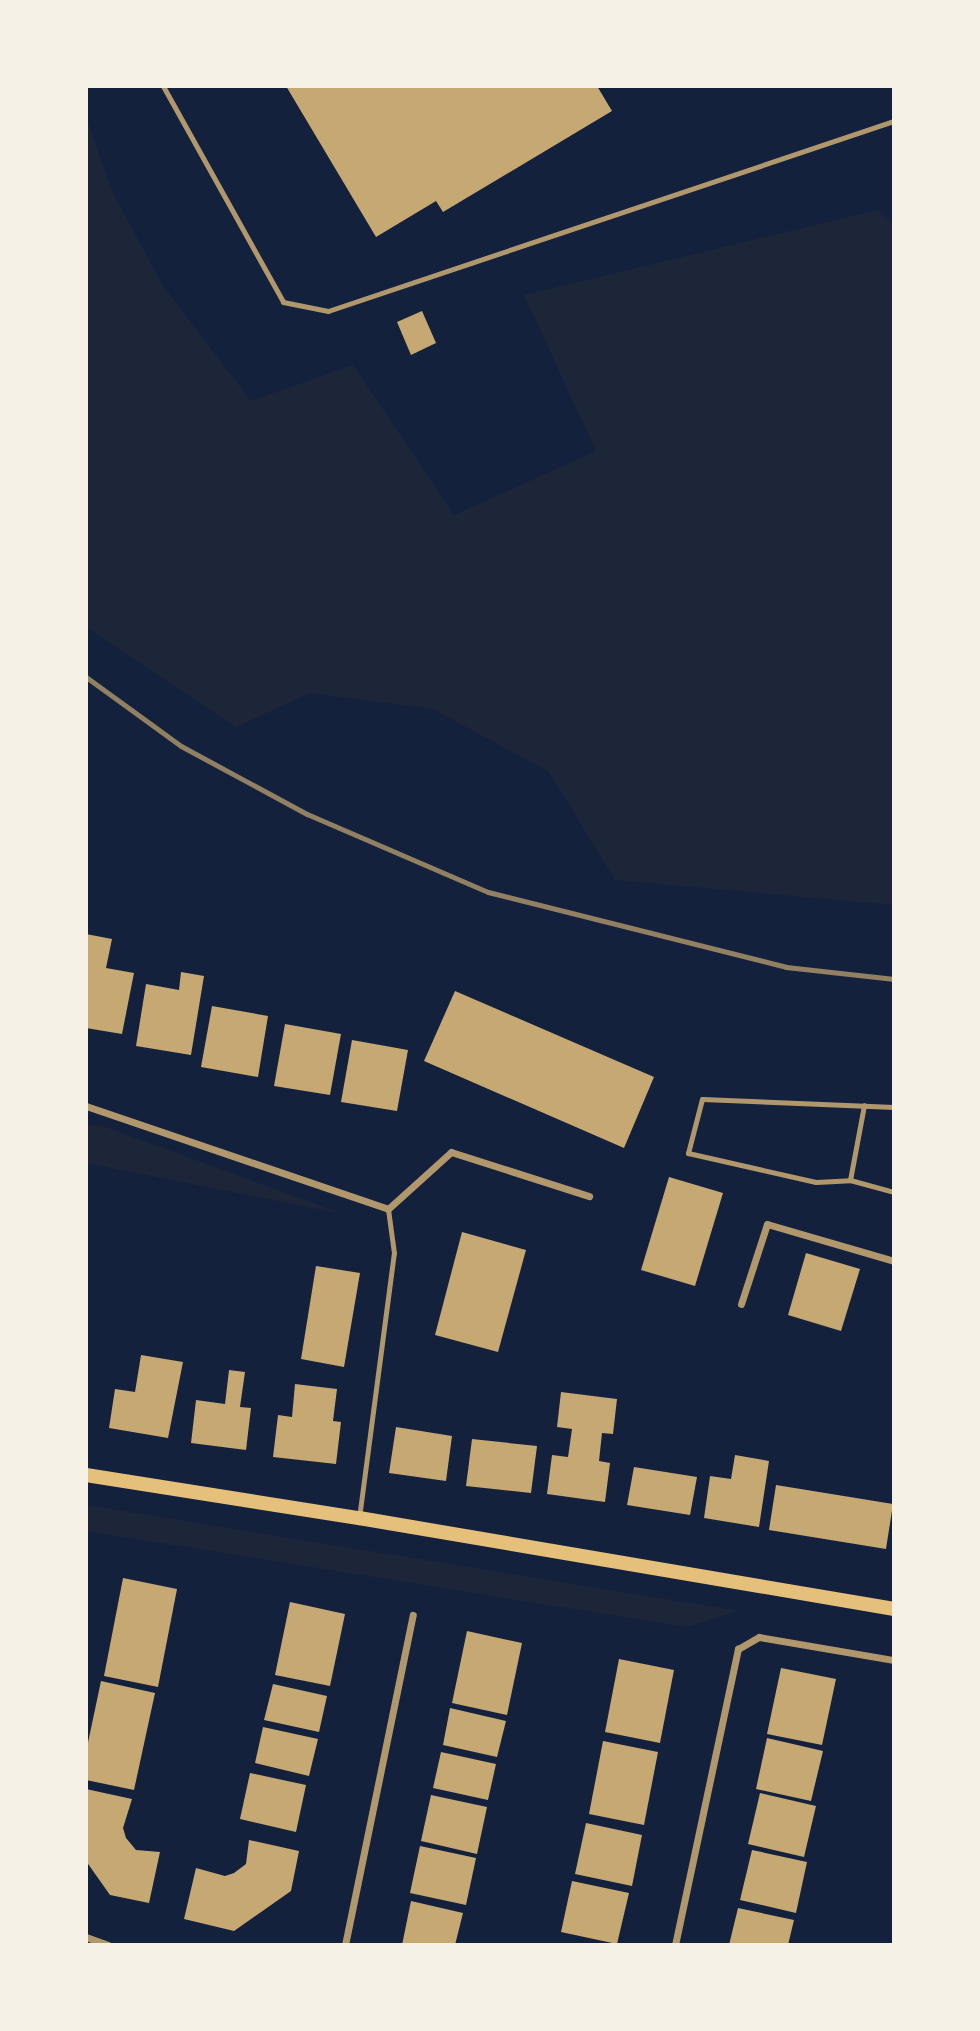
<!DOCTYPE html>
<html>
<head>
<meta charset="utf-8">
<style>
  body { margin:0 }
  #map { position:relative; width:980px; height:2031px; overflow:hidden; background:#14213d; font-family:"Alegreya Sans",sans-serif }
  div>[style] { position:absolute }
  .green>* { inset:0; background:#1d2539 }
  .building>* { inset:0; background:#c6a872 }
  .service>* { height:5px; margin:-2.5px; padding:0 2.5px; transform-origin:2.5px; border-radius:2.5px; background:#b1986c }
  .minor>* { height:7px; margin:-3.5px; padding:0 3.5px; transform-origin:3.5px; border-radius:3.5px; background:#b1986c }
  .secondary>* { height:14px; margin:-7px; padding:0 7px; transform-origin:7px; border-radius:7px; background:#e5c07b }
  .rail>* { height:5px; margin:-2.5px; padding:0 2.5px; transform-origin:2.5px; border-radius:2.5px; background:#918062 }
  span { translate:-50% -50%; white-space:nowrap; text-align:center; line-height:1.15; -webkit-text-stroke:7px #f6f1e7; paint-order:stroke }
  .frame { position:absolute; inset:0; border:88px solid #f6f1e7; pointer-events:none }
</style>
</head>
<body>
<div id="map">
  <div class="green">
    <i style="clip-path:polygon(86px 117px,112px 191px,163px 286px,251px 401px,353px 365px,454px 515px,596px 451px,524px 295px,878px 210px,894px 224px,894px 905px,615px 880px,549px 772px,433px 709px,310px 693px,236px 727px,86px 627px)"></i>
    <i style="clip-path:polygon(86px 1124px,103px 1126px,343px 1214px,86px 1163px)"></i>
    <i style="clip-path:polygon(86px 1505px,740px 1611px,687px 1627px,86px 1531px)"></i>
  </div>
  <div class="building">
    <i style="clip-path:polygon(286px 86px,597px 86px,612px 111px,443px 212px,436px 201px,376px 237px)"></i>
    <i style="clip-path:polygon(422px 311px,436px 343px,411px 355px,397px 322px)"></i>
    <i style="clip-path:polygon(86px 934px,112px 939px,106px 968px,134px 973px,122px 1034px,86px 1028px)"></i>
    <i style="clip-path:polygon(181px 972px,204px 976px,191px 1055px,136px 1046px,146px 984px,179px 990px)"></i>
    <i style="clip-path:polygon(455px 991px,654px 1077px,624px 1148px,424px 1061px)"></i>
    <i style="clip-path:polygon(212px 1006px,268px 1016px,258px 1077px,201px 1067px)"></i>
    <i style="clip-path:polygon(285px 1024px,341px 1034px,330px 1095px,274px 1086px)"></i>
    <i style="clip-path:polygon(352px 1040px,408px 1050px,397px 1111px,341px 1102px)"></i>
    <i style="clip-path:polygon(669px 1177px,723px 1193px,695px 1286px,641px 1270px)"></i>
    <i style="clip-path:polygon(462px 1232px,526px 1250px,498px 1352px,435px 1335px)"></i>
    <i style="clip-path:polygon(806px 1253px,860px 1269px,841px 1331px,788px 1315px)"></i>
    <i style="clip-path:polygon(316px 1266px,360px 1273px,344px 1367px,301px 1359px)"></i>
    <i style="clip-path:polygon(141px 1355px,183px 1362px,168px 1438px,109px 1428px,115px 1389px,135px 1392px)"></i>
    <i style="clip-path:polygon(229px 1370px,245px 1372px,240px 1407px,251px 1408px,246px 1450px,191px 1443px,196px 1400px,225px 1404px)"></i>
    <i style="clip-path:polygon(295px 1384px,337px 1389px,333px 1421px,341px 1422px,336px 1464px,273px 1457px,278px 1415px,292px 1417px)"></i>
    <i style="clip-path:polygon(561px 1392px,617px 1399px,613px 1434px,602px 1433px,599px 1461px,610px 1463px,605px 1502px,547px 1494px,552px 1455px,568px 1457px,572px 1429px,557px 1427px)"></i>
    <i style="clip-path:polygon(396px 1427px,452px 1436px,446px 1481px,389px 1473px)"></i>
    <i style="clip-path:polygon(472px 1439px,537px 1446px,531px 1493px,466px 1486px)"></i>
    <i style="clip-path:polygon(735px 1455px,769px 1461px,759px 1527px,704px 1518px,710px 1476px,731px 1479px)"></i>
    <i style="clip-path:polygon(634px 1467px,697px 1477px,690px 1515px,627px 1505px)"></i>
    <i style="clip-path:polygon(776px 1485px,893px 1504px,886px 1549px,769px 1530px)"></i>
    <i style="clip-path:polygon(123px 1578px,177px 1589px,158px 1687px,104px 1676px)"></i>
    <i style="clip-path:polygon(290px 1602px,345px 1614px,330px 1686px,275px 1675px)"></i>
    <i style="clip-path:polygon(467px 1631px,522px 1643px,507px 1715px,452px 1703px)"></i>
    <i style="clip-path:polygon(619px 1659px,674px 1670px,660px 1743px,605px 1732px)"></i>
    <i style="clip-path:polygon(781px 1668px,836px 1679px,822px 1745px,767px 1734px)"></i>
    <i style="clip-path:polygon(101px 1681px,155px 1693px,134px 1790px,86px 1780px,86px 1752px)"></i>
    <i style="clip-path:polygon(273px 1684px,327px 1696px,319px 1732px,264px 1720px)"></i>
    <i style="clip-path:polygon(450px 1708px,506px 1721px,497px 1757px,443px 1745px)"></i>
    <i style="clip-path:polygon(263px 1727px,318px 1739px,309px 1776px,255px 1763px)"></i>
    <i style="clip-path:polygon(767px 1738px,823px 1751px,811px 1801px,756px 1789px)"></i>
    <i style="clip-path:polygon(603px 1741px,658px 1752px,644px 1825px,589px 1814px)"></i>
    <i style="clip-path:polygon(441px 1752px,496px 1764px,488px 1800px,433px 1788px)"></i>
    <i style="clip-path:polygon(250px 1773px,306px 1785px,296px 1832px,240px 1819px)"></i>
    <i style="clip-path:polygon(86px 1789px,132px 1799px,123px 1828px,126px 1838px,136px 1850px,160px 1852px,149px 1903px,110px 1895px,86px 1861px)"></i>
    <i style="clip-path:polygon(760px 1793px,816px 1806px,804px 1857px,748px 1844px)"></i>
    <i style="clip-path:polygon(431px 1795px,487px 1807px,477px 1854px,421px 1841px)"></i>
    <i style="clip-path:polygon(586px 1823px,642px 1835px,632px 1886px,575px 1874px)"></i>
    <i style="clip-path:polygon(249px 1840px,299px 1851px,291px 1891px,234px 1931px,184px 1919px,196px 1868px,225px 1876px,234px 1873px,246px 1864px)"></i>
    <i style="clip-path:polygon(420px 1846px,476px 1858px,466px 1905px,410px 1893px)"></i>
    <i style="clip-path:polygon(752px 1850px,807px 1862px,796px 1913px,740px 1900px)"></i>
    <i style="clip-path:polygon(572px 1881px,629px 1893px,617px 1944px,561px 1932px)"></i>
    <i style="clip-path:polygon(411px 1901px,463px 1913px,455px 1945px,402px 1945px)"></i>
    <i style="clip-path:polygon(738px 1908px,794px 1920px,788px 1945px,729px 1945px)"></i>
  </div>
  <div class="service">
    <i style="left:163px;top:86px;width:247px;rotate:60.9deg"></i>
    <i style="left:283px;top:302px;width:46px;rotate:11.3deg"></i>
    <i style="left:328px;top:311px;width:597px;rotate:-18.56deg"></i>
    <i style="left:894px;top:1107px;width:192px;rotate:-177.6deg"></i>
    <i style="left:702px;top:1099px;width:56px;rotate:104.5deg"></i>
    <i style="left:688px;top:1153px;width:131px;rotate:12.8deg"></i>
    <i style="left:816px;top:1182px;width:34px;rotate:-3deg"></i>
    <i style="left:850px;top:1180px;width:46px;rotate:15.3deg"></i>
    <i style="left:850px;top:1180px;width:76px;rotate:-79.4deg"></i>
    <i style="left:359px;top:1518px;width:267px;rotate:-82.5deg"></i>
    <i style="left:394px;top:1253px;width:44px;rotate:-97.8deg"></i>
  </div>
  <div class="minor">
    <i style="left:86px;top:1106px;width:319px;rotate:18.8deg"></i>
    <i style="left:388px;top:1209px;width:85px;rotate:-42.1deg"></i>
    <i style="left:451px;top:1152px;width:145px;rotate:17.7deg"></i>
    <i style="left:741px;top:1304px;width:84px;rotate:-72deg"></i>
    <i style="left:767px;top:1224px;width:132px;rotate:16.2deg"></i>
    <i style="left:86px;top:1937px;width:23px;rotate:20deg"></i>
    <i style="left:345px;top:1945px;width:337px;rotate:-78.4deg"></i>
    <i style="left:675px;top:1945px;width:303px;rotate:-78deg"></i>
    <i style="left:738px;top:1649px;width:24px;rotate:-30deg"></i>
    <i style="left:759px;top:1637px;width:137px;rotate:9.7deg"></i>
  </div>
  <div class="secondary">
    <i style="left:86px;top:1475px;width:276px;rotate:9deg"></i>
    <i style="left:359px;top:1518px;width:543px;rotate:9.65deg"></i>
  </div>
  <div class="rail">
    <i style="left:86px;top:677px;width:117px;rotate:36deg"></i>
    <i style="left:181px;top:746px;width:143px;rotate:28.4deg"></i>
    <i style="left:307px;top:814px;width:197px;rotate:23.3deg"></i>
    <i style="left:488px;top:892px;width:307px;rotate:14.1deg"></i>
    <i style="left:786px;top:967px;width:109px;rotate:6.3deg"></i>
  </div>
  <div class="frame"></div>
</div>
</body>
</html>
